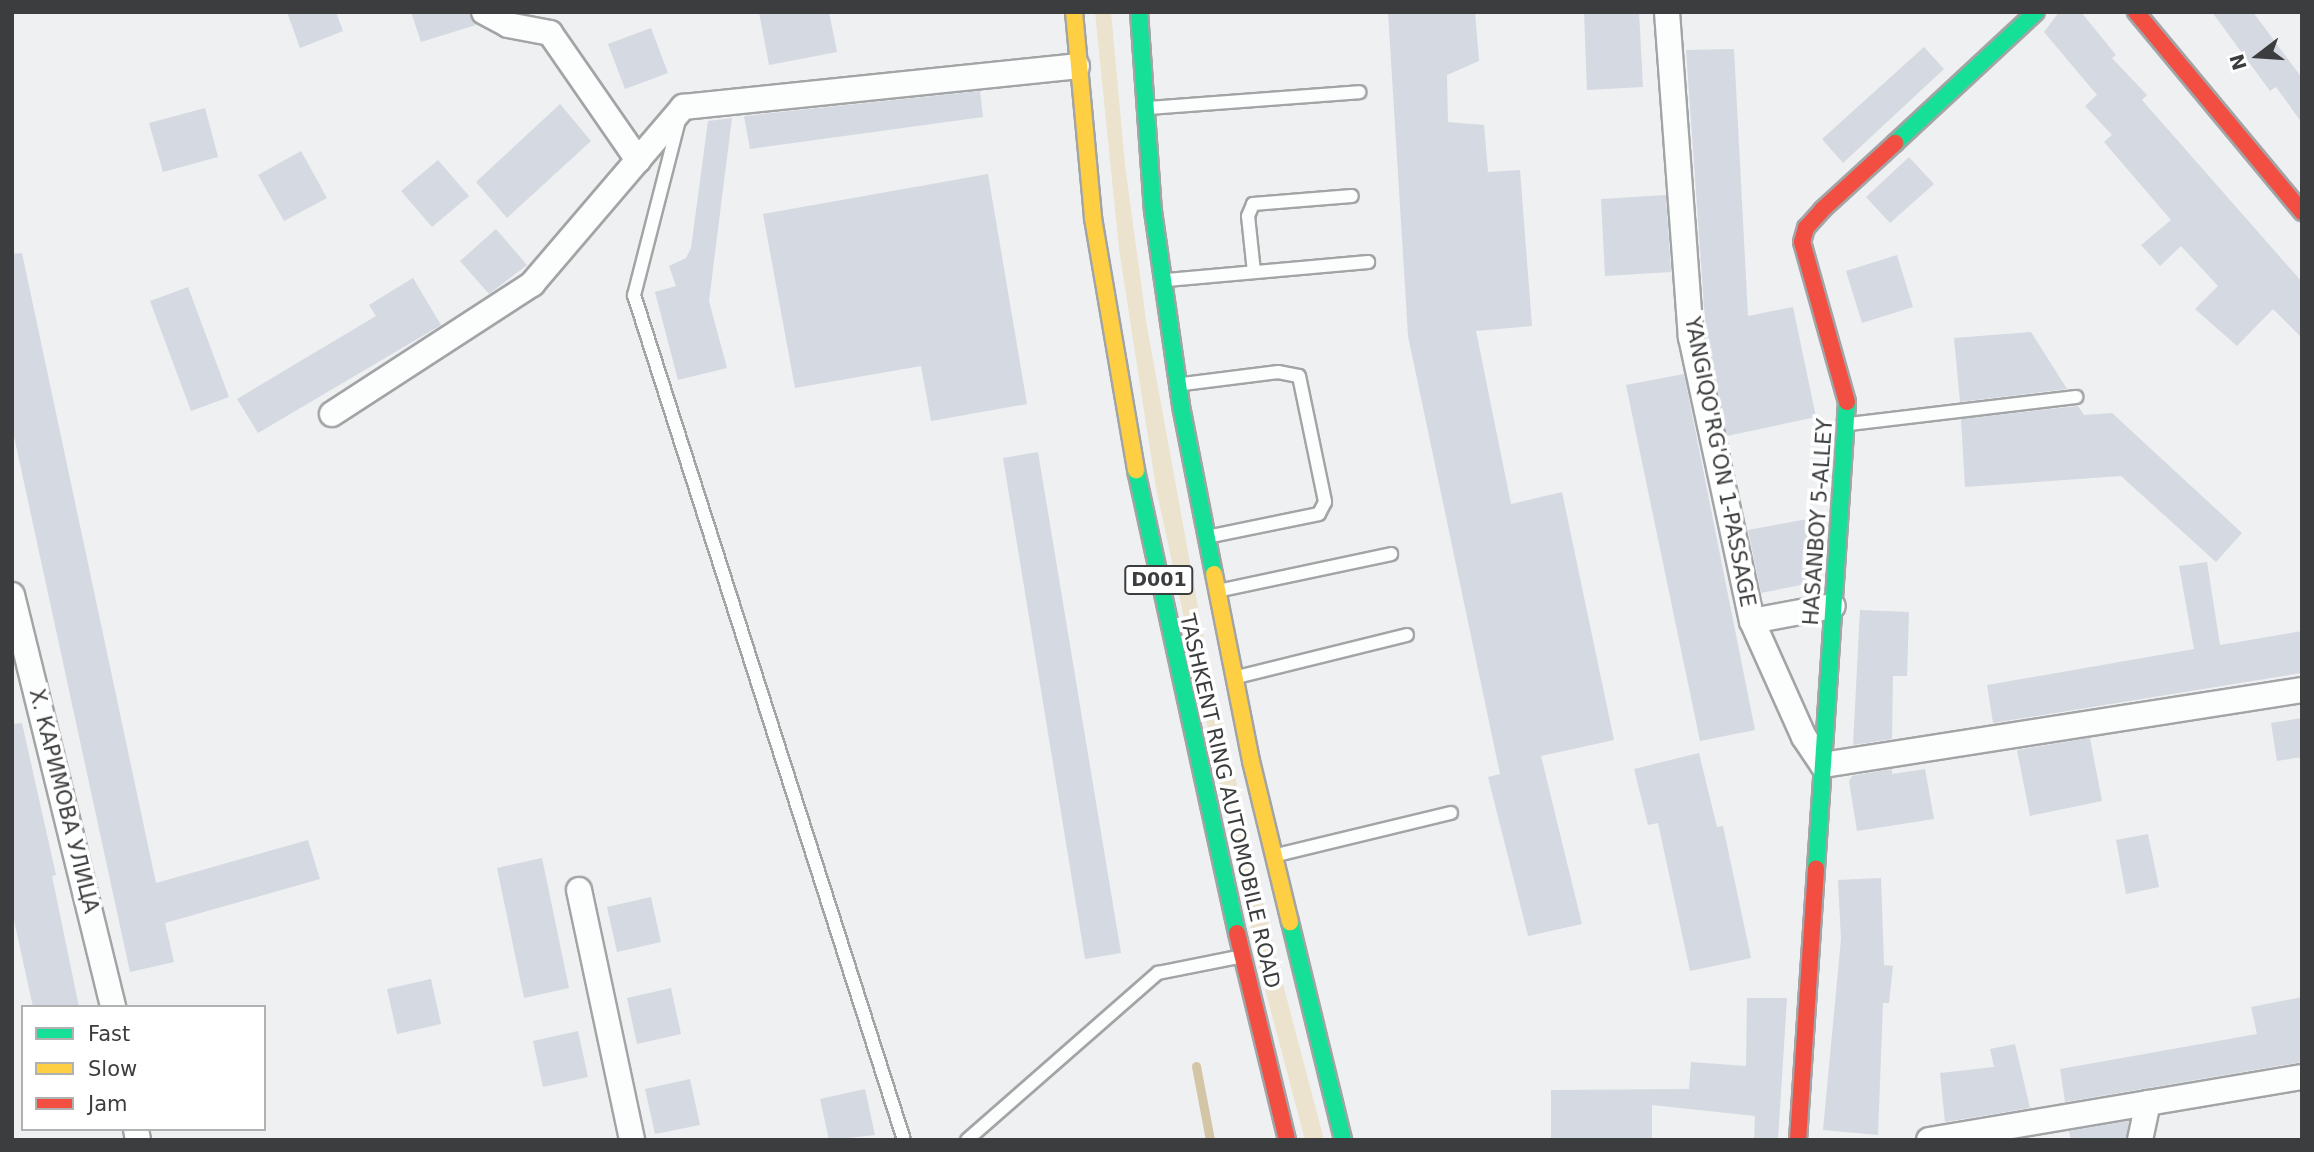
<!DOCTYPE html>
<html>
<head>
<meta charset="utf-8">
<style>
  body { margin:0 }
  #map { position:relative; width:2314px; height:1152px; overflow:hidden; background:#eef0f2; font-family:"DejaVu Sans",sans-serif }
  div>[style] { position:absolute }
  .green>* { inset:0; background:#ece3ce }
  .stream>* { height:9px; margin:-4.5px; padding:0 4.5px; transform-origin:4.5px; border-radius:4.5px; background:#d3c5a5 }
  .building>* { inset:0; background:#d5d9e1 }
  .roads { filter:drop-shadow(2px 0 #a2a4a6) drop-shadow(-2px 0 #a2a4a6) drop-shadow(0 2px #a2a4a6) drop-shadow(0 -2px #a2a4a6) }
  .lane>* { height:12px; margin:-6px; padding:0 6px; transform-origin:6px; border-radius:6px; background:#fcfdfd }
  .street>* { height:24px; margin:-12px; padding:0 12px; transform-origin:12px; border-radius:12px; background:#fcfdfd }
  .fast>* { height:16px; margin:-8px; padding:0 8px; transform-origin:8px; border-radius:8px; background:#16e098 }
  .slow>* { height:16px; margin:-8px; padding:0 8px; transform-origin:8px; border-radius:8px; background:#ffcf43 }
  .jam>* { height:16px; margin:-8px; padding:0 8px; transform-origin:8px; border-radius:8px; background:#f24e42 }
  span { translate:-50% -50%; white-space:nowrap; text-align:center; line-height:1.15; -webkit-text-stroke:7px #fff; paint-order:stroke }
  .shield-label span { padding:2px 5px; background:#fff; border:2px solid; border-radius:5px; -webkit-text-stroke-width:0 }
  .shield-label { font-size:19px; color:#3c3d3f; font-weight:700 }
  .street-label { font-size:21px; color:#3c3d3f }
  .frame { position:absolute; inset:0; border:14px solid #3c3d3f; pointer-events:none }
  .legend { position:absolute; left:21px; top:1005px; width:245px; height:126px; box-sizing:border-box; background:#fff; border:2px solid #b1b1b2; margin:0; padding:9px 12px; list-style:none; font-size:21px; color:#3c3d3f }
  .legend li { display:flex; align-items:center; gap:14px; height:35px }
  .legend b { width:35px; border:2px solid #b1b1b2 }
  .north { position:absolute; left:2223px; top:21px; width:70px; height:70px; -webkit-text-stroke:5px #fff; paint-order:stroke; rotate:253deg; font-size:19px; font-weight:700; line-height:28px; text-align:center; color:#3c3d3f }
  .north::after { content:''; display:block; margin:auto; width:24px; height:32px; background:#3c3d3f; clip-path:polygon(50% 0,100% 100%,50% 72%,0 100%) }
</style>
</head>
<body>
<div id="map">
  <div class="green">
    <i style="clip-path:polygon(1095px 12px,1111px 12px,1125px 165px,1147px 327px,1205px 645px,1278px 965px,1324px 1140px,1305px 1140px,1260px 970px,1156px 488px,1119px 249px)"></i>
  </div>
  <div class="stream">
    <i style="left:1196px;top:1066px;width:75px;rotate:79.3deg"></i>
  </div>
  <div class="building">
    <i style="clip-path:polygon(287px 12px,336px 12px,343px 31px,300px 48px)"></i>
    <i style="clip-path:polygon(411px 12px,469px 12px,476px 25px,421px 42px)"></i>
    <i style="clip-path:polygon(759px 12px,829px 12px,837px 52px,769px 65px)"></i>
    <i style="clip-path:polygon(1388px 12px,1475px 12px,1479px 61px,1447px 75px,1448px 122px,1484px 125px,1488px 172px,1520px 170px,1532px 326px,1476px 331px,1511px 504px,1562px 492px,1614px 740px,1541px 756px,1582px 924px,1528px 936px,1488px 777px,1500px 774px,1408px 336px)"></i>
    <i style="clip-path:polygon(1584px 12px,1639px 12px,1643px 87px,1587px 90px)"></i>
    <i style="clip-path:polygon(2059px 12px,2081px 12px,2116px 55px,2112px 58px,2147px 95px,2142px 100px,2302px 282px,2302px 338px,2273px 309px,2237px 346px,2195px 309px,2218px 286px,2181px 246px,2160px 266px,2141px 245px,2171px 220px,2104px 142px,2112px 135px,2085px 106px,2097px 95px,2044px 32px)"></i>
    <i style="clip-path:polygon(2212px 12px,2253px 12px,2302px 78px,2302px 123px,2276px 87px,2270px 91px)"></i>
    <i style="clip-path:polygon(651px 28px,668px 73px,625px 89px,608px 44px)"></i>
    <i style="clip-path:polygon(1924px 47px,1944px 69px,1843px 163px,1822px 139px)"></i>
    <i style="clip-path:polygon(1734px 49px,1748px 316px,1793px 307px,1816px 417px,1727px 436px,1706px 335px,1686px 50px)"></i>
    <i style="clip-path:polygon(980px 91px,983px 117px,750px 149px,744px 116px)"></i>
    <i style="clip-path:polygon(560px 104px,591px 141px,507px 218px,476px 182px)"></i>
    <i style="clip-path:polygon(205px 108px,218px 157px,163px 172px,149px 123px)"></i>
    <i style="clip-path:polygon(732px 118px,709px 301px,727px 368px,678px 380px,655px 292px,676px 286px,669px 266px,686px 258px,691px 248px,708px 121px)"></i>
    <i style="clip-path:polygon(301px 151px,327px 198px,284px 221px,258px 175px)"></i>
    <i style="clip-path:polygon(1909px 157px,1934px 184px,1890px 223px,1866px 197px)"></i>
    <i style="clip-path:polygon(438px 160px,469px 196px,432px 227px,401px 191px)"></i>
    <i style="clip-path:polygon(988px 174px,1027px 404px,931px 421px,921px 366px,795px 388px,763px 214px)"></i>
    <i style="clip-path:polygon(1666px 195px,1671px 272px,1605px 276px,1601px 199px)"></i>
    <i style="clip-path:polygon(496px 229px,527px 265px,489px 294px,460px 261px)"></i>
    <i style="clip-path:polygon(22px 253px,156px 883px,308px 840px,320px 879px,165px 923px,174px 962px,130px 972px,12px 427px,12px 254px)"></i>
    <i style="clip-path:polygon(1897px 255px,1913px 307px,1862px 323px,1846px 271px)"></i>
    <i style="clip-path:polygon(413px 278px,441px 325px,258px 433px,237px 399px,376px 316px,369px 305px)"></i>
    <i style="clip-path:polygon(188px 287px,229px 397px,191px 411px,150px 301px)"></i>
    <i style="clip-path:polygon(2031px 332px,2067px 389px,1960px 402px,1954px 338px)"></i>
    <i style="clip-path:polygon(1684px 374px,1755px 730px,1700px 741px,1626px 385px)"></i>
    <i style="clip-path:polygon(2078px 406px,2084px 415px,2112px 413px,2242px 533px,2216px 562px,2121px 476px,1965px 487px,1961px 419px)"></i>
    <i style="clip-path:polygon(1038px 452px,1121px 953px,1085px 959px,1003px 458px)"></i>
    <i style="clip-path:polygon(1813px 518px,1806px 584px,1761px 593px,1748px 530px)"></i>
    <i style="clip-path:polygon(2207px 562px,2220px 645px,2302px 631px,2302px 673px,1993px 723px,1987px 685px,2194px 649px,2179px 566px)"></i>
    <i style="clip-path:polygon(1860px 610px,1909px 612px,1907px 676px,1893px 676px,1892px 739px,1853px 745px)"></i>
    <i style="clip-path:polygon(2302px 718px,2302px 757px,2277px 761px,2271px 723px)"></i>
    <i style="clip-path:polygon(22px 723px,56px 875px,52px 876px,79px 1007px,33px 1007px,12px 911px,12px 724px)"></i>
    <i style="clip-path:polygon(2090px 738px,2102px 801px,2030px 816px,2017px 750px)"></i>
    <i style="clip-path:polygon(1699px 753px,1717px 827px,1723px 826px,1751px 958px,1690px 971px,1658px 823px,1648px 825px,1634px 769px)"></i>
    <i style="clip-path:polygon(1892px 769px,1892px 774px,1925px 769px,1934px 819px,1857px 831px,1849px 781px,1852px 776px)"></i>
    <i style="clip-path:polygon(2148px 834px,2159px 887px,2126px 894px,2116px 840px)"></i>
    <i style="clip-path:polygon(542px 858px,569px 988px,524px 998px,497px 868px)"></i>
    <i style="clip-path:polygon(1881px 878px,1884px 965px,1893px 966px,1889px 1003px,1883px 1003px,1878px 1135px,1823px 1130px,1841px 939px,1838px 880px)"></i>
    <i style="clip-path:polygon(651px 897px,661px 942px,617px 952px,607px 907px)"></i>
    <i style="clip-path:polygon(431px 979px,441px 1024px,397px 1034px,387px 989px)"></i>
    <i style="clip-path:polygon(671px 988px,681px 1034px,637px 1044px,627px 998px)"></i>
    <i style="clip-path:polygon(2302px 997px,2302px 1062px,2065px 1102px,2060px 1069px,2257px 1034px,2251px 1007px)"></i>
    <i style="clip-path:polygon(1747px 998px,1787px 998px,1778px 1140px,1754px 1140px,1755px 1116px,1652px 1105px,1652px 1140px,1551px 1140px,1551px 1090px,1689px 1089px,1691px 1062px,1746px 1066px)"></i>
    <i style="clip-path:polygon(578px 1031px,588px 1077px,543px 1087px,533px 1041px)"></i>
    <i style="clip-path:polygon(2015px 1044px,2030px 1108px,1945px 1122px,1940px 1073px,1994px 1067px,1990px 1049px)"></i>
    <i style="clip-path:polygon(690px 1079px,700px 1125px,655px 1134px,645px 1089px)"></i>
    <i style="clip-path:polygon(865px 1089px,875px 1135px,829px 1140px,820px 1099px)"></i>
    <i style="clip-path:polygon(2129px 1121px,2126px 1140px,2071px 1140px,2069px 1131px)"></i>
  </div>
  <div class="roads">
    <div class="lane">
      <i style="left:1148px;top:108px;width:212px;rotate:-4.3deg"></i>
      <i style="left:679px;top:120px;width:181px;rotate:104.4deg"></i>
      <i style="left:634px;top:295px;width:887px;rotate:72.28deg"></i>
      <i style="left:1254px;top:272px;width:56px;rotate:-96.1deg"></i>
      <i style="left:1248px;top:216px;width:13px;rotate:-67deg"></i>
      <i style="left:1253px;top:204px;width:99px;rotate:-4.6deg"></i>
      <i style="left:1167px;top:280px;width:202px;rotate:-5.1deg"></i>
      <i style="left:1183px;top:384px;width:96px;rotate:-7.2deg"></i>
      <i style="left:1278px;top:372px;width:21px;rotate:11deg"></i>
      <i style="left:1299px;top:376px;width:129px;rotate:78.3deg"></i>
      <i style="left:1325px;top:502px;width:13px;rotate:117deg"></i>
      <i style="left:1319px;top:514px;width:109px;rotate:168.4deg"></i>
      <i style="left:1849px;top:424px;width:229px;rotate:-6.8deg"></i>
      <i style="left:1222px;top:590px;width:173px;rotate:-12deg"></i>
      <i style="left:1237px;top:677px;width:175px;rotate:-13.9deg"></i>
      <i style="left:1277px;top:855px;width:179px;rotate:-13.6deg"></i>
      <i style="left:967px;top:1140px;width:254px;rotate:-41.2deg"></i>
      <i style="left:1158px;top:973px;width:82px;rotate:-11.3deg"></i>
    </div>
    <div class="street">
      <i style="left:484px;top:12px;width:27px;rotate:28deg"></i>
      <i style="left:508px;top:25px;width:43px;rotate:10.8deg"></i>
      <i style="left:550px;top:33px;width:155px;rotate:55.3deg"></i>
      <i style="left:1667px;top:12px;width:326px;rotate:85.8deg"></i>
      <i style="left:1691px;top:337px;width:290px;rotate:77.9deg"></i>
      <i style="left:1752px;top:621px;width:82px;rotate:-10.5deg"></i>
      <i style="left:332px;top:414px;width:239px;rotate:-33deg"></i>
      <i style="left:532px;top:284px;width:233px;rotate:-49.5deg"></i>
      <i style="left:683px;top:107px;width:396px;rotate:-5.9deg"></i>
      <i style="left:12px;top:595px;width:424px;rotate:76.2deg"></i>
      <i style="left:1752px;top:621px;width:127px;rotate:65.9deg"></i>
      <i style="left:1804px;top:737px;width:34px;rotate:56deg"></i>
      <i style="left:1823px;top:765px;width:485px;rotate:-8.9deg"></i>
      <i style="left:579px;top:890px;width:256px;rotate:78deg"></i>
      <i style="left:136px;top:1129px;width:11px;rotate:80deg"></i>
      <i style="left:1929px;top:1140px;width:378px;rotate:-9.6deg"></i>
      <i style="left:2140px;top:1140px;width:38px;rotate:-78deg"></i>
    </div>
    <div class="fast">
      <i style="left:1139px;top:12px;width:199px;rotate:86deg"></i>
      <i style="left:1153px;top:211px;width:197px;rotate:81.8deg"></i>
      <i style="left:1181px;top:406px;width:171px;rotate:78.9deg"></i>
      <i style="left:1895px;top:143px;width:192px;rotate:-42.9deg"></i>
      <i style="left:1136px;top:470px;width:474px;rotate:77.7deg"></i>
      <i style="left:1816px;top:869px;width:468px;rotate:-86.2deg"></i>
      <i style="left:1290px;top:922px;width:224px;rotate:76.3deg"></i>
    </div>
    <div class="slow">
      <i style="left:1074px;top:12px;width:207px;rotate:84.7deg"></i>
      <i style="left:1093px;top:218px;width:256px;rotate:80.3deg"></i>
      <i style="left:1214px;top:574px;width:191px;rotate:78.8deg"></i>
      <i style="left:1251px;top:761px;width:166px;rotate:76.4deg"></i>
    </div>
    <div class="jam">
      <i style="left:2136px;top:12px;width:260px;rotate:50.3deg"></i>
      <i style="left:1847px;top:402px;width:166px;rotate:-105.7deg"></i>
      <i style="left:1802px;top:242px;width:15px;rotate:-74deg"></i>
      <i style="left:1806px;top:228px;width:25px;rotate:-48deg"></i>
      <i style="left:1823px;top:209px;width:98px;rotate:-42.5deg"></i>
      <i style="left:1237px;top:933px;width:213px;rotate:76.4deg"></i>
      <i style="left:1798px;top:1140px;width:272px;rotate:-86.2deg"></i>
    </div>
  </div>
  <div class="shield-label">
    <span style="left:1159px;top:580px">D001</span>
  </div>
  <div class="street-label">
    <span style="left:1720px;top:462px;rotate:79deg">YANGIQO'RG'ON 1-PASSAGE</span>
    <span style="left:1818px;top:522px;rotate:-86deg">HASANBOY 5-ALLEY</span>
    <span style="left:64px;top:801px;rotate:76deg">Х. КАРИМОВА УЛИЦА</span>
    <span style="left:1230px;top:801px;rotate:77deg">TASHKENT RING AUTOMOBILE ROAD</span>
  </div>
  <div class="frame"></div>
  <ul class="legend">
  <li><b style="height:9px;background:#16e098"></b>Fast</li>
  <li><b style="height:9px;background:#ffcf43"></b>Slow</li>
  <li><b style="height:9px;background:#f24e42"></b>Jam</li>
  </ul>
  <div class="north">N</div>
</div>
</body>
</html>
